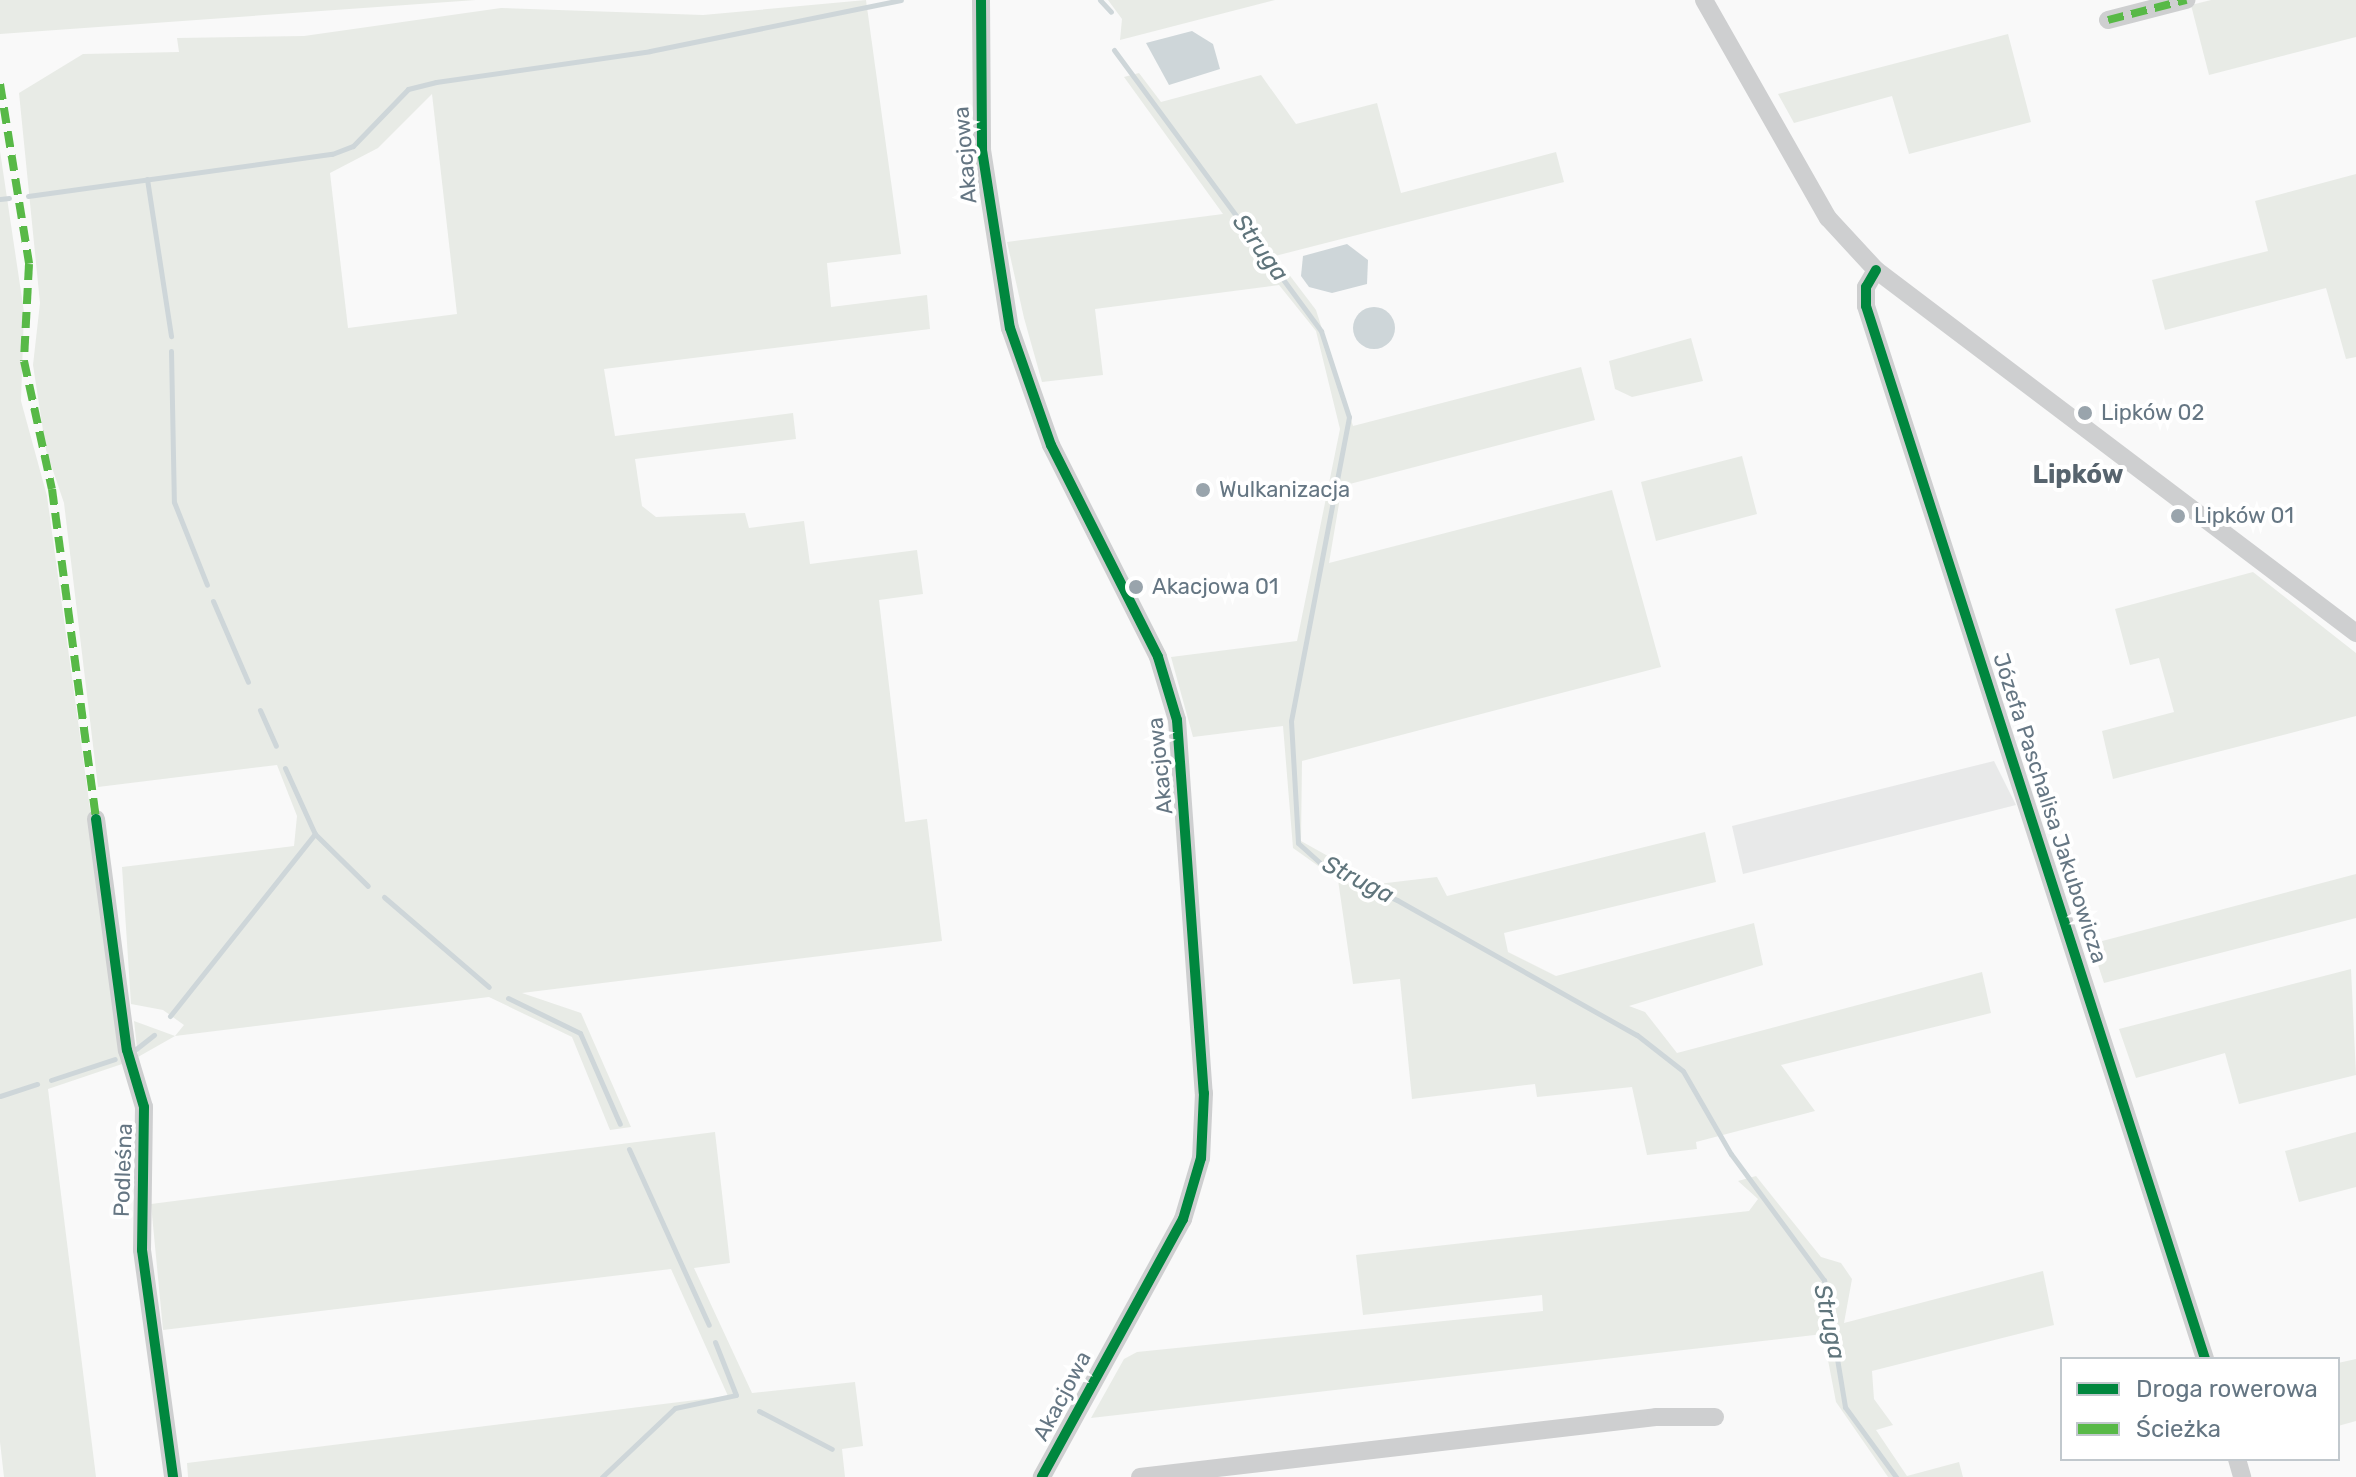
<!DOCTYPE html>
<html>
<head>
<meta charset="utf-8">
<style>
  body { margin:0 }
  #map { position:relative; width:2356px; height:1477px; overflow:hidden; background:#f9f9f9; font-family:Rubik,sans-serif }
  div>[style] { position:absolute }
  .built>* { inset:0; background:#e8e9e9 }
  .green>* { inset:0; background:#e8ebe6 }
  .water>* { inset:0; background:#ced6d9 }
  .round { border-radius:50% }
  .stream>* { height:5px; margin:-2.5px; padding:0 2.5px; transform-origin:2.5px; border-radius:2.5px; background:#ced6d9 }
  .minor>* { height:18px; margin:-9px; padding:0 9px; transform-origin:9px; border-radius:9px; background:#cecfd0 }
  .quiet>* { height:8px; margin-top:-4px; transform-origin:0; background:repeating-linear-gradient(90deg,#58b947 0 16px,transparent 0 24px) }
  .cycleway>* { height:10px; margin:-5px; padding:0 5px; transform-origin:5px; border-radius:5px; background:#00873e }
  .dots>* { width:22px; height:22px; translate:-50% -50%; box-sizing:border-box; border:4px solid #fff; border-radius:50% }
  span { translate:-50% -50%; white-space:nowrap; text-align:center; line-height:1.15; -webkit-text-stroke:8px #fff; paint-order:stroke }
  .street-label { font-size:22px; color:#657683 }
  .poi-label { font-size:22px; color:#657683 }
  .left { translate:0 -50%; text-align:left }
  .water-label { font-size:24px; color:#60757c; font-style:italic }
  .quarter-label { font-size:26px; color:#57646e; font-weight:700 }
  .legend { position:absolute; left:2060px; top:1357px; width:280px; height:104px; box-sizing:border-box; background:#fff; border:2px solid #c1c8cd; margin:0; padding:10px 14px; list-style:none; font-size:24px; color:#657683 }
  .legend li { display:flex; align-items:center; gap:16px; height:40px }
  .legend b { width:40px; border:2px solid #c1c8cd }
</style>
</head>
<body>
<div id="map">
  <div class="built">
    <i style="clip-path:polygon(1994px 761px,2016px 805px,1743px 874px,1732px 826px)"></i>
  </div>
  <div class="green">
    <i style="clip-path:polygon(0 0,476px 0,0 34px)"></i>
    <i style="clip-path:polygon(evenodd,866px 0,901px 254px,827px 263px,831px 307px,927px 295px,930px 329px,604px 369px,615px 436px,793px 413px,796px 439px,635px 459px,642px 506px,656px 517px,745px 513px,749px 528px,804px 521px,810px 564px,917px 550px,923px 594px,879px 600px,905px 822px,927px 819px,942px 941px,522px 993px,581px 1013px,631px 1127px,610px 1130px,572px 1037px,489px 997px,175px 1036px,138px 1057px,134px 1021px,175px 1036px,184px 1025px,163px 1010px,131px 1004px,122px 867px,294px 846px,297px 816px,277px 765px,98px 787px,64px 503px,46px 450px,33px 365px,40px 303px,19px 93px,83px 54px,179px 52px,177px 38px,304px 36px,501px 8px,703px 15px,866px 0,432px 94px,457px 314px,348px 328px,330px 173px,378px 148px,432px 94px)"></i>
    <i style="clip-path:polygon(1108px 0,1275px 0,1120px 40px,1122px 19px)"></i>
    <i style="clip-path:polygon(2211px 0,2356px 0,2356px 37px,2209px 75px,2191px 5px)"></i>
    <i style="clip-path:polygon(2008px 34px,2031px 122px,1909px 154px,1892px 96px,1794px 123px,1778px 94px)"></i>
    <i style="clip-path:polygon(1139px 73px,1161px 102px,1261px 75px,1296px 124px,1377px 103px,1401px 193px,1556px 152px,1564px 182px,1275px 256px,1316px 310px,1353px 426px,1581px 367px,1595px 420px,1342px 486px,1329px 563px,1612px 490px,1661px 667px,1302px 761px,1301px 841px,1378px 884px,1437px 877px,1447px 896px,1705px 832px,1716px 882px,1504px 933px,1508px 952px,1556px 976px,1754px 923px,1763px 965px,1629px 1006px,1645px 1012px,1677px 1053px,1982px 972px,1991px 1013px,1781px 1065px,1815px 1111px,1696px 1142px,1697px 1149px,1647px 1155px,1632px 1087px,1537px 1097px,1535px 1084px,1412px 1099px,1400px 979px,1353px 984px,1338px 880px,1293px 848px,1283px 726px,1193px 737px,1171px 657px,1297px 641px,1340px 429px,1316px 331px,1279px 285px,1095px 309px,1103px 375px,1042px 382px,1024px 318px,1007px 242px,1223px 214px,1124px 77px)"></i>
    <i style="clip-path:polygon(0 151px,24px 312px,21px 401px,47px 496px,125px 1063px,48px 1089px,96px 1477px,4px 1477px,0 1442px)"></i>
    <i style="clip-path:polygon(2356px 174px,2356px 357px,2346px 359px,2326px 288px,2165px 330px,2152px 280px,2268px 251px,2255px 201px)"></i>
    <i style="clip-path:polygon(1691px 338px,1703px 381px,1632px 397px,1615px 389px,1609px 361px)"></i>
    <i style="clip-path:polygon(1742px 456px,1757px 514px,1656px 541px,1641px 482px)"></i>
    <i style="clip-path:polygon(2253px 572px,2356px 653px,2356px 716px,2113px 779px,2102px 731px,2174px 712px,2159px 658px,2130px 665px,2115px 609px)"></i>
    <i style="clip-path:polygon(2356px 874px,2356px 918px,2104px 983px,2091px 944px)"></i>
    <i style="clip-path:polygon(2351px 969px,2356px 1075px,2239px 1104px,2225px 1053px,2136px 1078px,2119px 1029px)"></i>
    <i style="clip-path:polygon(715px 1132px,730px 1263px,694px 1268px,752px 1393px,855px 1382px,863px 1446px,842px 1449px,845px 1477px,188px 1477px,187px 1463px,728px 1396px,671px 1269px,163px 1330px,151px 1204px)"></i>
    <i style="clip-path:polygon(2356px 1132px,2356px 1187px,2299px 1202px,2285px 1151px)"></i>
    <i style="clip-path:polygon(1756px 1176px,1821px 1257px,1841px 1263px,1852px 1279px,1844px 1323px,2043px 1271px,2054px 1325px,1872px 1371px,1874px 1399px,1893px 1425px,1876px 1430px,1907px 1476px,1959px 1462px,1963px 1477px,1888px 1477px,1836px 1402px,1823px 1334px,1091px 1418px,1124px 1359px,1137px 1352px,1543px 1311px,1542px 1295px,1363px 1315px,1356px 1255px,1749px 1211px,1758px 1199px,1738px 1181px)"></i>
    <i style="clip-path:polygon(2356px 1359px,2356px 1421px,2338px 1426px,2338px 1363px)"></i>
  </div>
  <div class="water">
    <i style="clip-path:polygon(1192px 31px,1213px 44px,1220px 69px,1169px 85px,1146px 43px)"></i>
    <i style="clip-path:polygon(1347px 244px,1368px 260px,1367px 284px,1332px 293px,1309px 287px,1301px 276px,1303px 256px)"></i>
    <i class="round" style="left:1353px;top:307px;width:42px;height:42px"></i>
  </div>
  <div class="stream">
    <i style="left:1100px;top:0;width:16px;rotate:47deg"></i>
    <i style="left:1114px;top:50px;width:349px;rotate:53.6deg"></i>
    <i style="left:1321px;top:331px;width:90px;rotate:72deg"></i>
    <i style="left:1349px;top:417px;width:309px;rotate:100.8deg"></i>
    <i style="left:1291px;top:721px;width:122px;rotate:86.7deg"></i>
    <i style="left:1298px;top:843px;width:40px;rotate:42deg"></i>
    <i style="left:1328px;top:870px;width:75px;rotate:23.5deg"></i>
    <i style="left:1397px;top:900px;width:275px;rotate:29.4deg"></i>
    <i style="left:1637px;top:1035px;width:58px;rotate:38deg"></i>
    <i style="left:1683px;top:1071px;width:96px;rotate:60deg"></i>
    <i style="left:1731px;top:1154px;width:157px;rotate:53.6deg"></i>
    <i style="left:1824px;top:1280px;width:129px;rotate:80.6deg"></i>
    <i style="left:1845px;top:1407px;width:87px;rotate:53.9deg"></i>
    <i style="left:147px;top:179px;width:159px;rotate:81.3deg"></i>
    <i style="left:28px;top:196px;width:307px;rotate:-7.9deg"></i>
    <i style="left:332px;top:154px;width:22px;rotate:-21deg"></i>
    <i style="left:353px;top:146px;width:79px;rotate:-46deg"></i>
    <i style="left:408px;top:89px;width:29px;rotate:-14deg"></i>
    <i style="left:436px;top:82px;width:216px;rotate:-8.2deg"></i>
    <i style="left:650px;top:51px;width:256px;rotate:-11.5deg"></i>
    <i style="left:0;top:199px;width:9px;rotate:-6deg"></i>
    <i style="left:171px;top:351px;width:151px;rotate:88.9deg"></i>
    <i style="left:174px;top:502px;width:89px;rotate:68.3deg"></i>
    <i style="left:213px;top:601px;width:88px;rotate:66.6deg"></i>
    <i style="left:260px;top:710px;width:39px;rotate:66deg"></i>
    <i style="left:285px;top:768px;width:72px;rotate:65.6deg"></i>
    <i style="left:315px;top:834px;width:74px;rotate:44.5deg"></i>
    <i style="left:384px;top:897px;width:138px;rotate:40.6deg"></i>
    <i style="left:508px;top:998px;width:80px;rotate:25.9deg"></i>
    <i style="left:580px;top:1033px;width:99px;rotate:66.3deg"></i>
    <i style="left:170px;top:1016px;width:233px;rotate:-51.5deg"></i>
    <i style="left:136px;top:1049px;width:23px;rotate:-38deg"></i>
    <i style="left:51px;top:1080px;width:67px;rotate:-18.2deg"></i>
    <i style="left:0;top:1096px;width:39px;rotate:-18deg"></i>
    <i style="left:629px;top:1149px;width:193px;rotate:65.6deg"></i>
    <i style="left:759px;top:1411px;width:82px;rotate:27.5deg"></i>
    <i style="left:602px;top:1477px;width:100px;rotate:-43.4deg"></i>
    <i style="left:675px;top:1408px;width:62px;rotate:-12deg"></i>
    <i style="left:736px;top:1395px;width:57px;rotate:-111.6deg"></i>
  </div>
  <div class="minor">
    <i style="left:981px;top:0;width:150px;rotate:89.6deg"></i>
    <i style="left:982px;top:150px;width:180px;rotate:81.1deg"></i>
    <i style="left:1010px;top:328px;width:124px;rotate:70.7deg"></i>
    <i style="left:1051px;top:445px;width:237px;rotate:63.2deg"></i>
    <i style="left:1158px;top:657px;width:66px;rotate:73.2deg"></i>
    <i style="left:1177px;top:720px;width:374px;rotate:85.9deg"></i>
    <i style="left:1204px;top:1093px;width:65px;rotate:92.6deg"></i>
    <i style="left:1201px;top:1158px;width:64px;rotate:106.4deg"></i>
    <i style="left:1183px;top:1219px;width:294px;rotate:118.7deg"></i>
    <i style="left:1704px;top:0;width:251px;rotate:60.4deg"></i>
    <i style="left:1828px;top:218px;width:71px;rotate:47.3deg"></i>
    <i style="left:1876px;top:270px;width:602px;rotate:37.1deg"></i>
    <i style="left:2108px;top:20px;width:81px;rotate:-14.4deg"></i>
    <i style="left:1876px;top:270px;width:20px;rotate:120deg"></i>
    <i style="left:1866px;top:287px;width:19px;rotate:90deg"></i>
    <i style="left:1866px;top:306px;width:1106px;rotate:72.15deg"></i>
    <i style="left:96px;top:819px;width:233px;rotate:82.4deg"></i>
    <i style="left:127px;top:1050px;width:59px;rotate:73.4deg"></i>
    <i style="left:144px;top:1107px;width:143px;rotate:90.8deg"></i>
    <i style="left:142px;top:1250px;width:229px;rotate:82.2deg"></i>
    <i style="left:2237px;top:1459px;width:19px;rotate:74deg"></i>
    <i style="left:1140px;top:1477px;width:519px;rotate:-6.63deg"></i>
    <i style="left:1656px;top:1417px;width:59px"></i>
  </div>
  <div class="quiet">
    <i style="left:2108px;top:20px;width:81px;rotate:-14.4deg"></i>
    <i style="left:0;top:84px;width:182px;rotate:80.8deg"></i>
    <i style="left:29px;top:264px;width:97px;rotate:93deg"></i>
    <i style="left:24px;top:361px;width:131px;rotate:77.7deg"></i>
    <i style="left:52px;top:489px;width:333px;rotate:82.4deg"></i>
  </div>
  <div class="cycleway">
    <i style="left:981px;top:0;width:150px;rotate:89.6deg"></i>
    <i style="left:982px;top:150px;width:180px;rotate:81.1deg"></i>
    <i style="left:1010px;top:328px;width:124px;rotate:70.7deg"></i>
    <i style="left:1051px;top:445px;width:237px;rotate:63.2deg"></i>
    <i style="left:1158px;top:657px;width:66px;rotate:73.2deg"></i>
    <i style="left:1177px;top:720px;width:374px;rotate:85.9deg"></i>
    <i style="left:1204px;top:1093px;width:65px;rotate:92.6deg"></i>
    <i style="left:1201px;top:1158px;width:64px;rotate:106.4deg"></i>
    <i style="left:1183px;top:1219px;width:294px;rotate:118.7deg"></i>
    <i style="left:1876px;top:270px;width:20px;rotate:120deg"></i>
    <i style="left:1866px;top:287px;width:19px;rotate:90deg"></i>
    <i style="left:1866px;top:306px;width:1106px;rotate:72.15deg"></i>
    <i style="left:96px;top:819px;width:233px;rotate:82.4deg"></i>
    <i style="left:127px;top:1050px;width:59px;rotate:73.4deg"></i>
    <i style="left:144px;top:1107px;width:143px;rotate:90.8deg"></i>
    <i style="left:142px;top:1250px;width:229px;rotate:82.2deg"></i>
  </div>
  <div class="dots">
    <i style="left:2085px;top:413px;background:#99a4ac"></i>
    <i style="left:1203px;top:490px;background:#99a4ac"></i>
    <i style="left:2178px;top:516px;background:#99a4ac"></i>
    <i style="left:1136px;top:587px;background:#99a4ac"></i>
  </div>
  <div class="street-label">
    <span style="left:965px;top:155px;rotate:-95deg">Akacjowa</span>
    <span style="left:1160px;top:766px;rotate:-96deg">Akacjowa</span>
    <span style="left:2050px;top:808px;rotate:72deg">Józefa Paschalisa Jakubowicza</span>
    <span style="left:123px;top:1170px;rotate:-88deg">Podleśna</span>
    <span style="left:1062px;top:1396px;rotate:-62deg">Akacjowa</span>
  </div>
  <div class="poi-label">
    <span class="left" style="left:2101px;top:413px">Lipków 02</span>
    <span class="left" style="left:1219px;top:490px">Wulkanizacja</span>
    <span class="left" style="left:2194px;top:516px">Lipków 01</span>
    <span class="left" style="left:1152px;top:587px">Akacjowa 01</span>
  </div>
  <div class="water-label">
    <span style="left:1260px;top:248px;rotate:54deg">Struga</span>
    <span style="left:1358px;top:880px;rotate:27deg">Struga</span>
    <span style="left:1829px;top:1322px;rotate:78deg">Struga</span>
  </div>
  <div class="quarter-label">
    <span style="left:2078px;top:475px">Lipków</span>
  </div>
  <ul class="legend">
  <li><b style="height:10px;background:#00873e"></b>Droga rowerowa</li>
  <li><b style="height:10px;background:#58b947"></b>Ścieżka</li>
  </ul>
</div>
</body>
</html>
